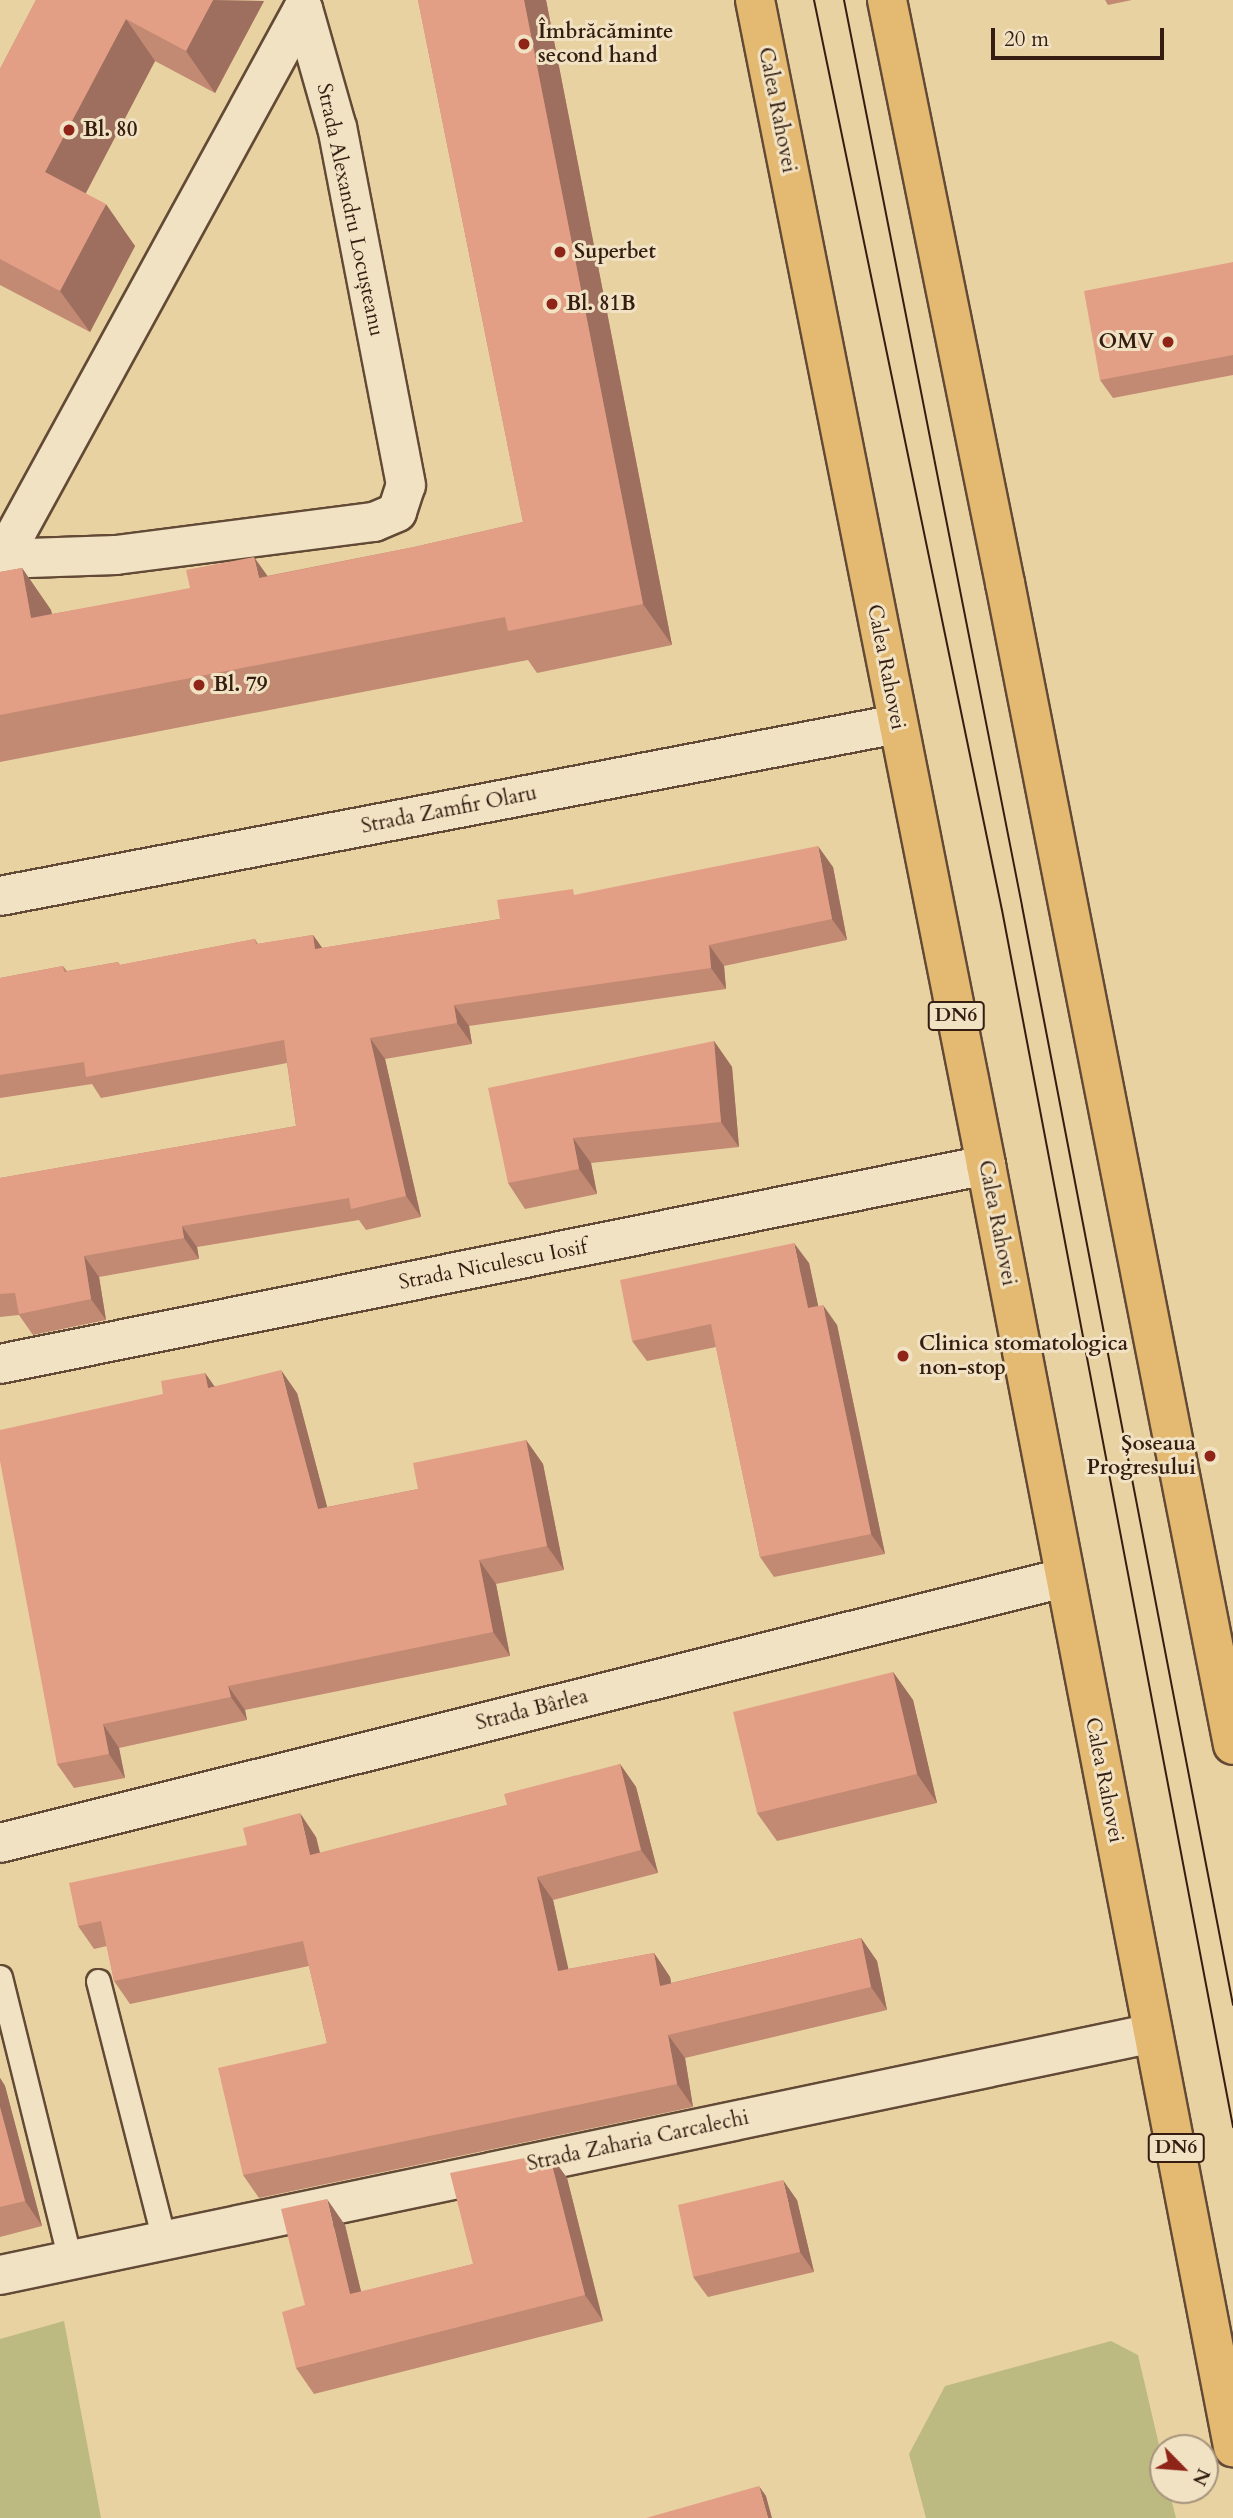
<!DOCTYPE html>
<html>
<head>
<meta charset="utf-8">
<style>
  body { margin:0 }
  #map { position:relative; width:1233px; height:2518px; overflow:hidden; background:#e9d2a2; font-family:Cardo,serif }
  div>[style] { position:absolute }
  .green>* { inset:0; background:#bcba81 }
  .roads { filter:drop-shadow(2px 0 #624a36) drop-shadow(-2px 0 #624a36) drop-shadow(0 2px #624a36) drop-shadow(0 -2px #624a36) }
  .service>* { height:23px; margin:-11.5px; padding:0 11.5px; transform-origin:11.5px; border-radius:11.5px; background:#f1e2c3 }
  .minor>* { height:38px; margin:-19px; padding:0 19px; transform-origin:19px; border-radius:19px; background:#f1e2c3 }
  .primary>* { height:38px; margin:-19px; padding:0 19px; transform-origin:19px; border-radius:19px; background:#e4b971 }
  .tram>* { height:2px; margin:-1px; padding:0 1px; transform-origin:1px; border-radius:1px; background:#351d12 }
  .wall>* { inset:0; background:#c28973 }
  .shaded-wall>* { inset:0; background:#9e6f5e }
  .building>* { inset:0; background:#e29f86 }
  .dots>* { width:19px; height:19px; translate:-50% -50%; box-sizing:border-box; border:4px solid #f1e2c3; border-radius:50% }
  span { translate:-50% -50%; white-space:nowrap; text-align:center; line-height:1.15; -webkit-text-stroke:6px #f1e2c3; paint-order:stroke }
  .shield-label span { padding:2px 5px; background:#f1e2c3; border:2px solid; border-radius:5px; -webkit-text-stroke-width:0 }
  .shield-label { font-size:19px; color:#351d12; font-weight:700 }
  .poi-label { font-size:21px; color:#351d12; font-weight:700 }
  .left { translate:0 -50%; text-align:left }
  .right { translate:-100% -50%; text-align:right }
  .street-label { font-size:21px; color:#351d12 }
  .north { position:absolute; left:1149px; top:2434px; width:70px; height:70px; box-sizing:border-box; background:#f1e2c3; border:2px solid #a6937c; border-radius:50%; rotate:115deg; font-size:19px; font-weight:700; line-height:28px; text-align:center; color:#351d12 }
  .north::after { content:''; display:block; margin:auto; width:24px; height:32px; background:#8f2418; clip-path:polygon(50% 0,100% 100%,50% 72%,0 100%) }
  .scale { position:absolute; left:991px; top:28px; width:173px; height:32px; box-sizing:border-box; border:4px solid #351d12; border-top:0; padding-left:9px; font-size:21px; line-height:24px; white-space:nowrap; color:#351d12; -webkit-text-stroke:5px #f1e2c3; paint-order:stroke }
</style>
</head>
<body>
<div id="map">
  <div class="green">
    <i style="clip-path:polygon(64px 2321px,101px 2518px,0 2518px,0 2339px)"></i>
    <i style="clip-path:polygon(1111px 2341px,1138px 2355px,1163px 2462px,1163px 2490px,1169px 2490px,1176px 2518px,926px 2518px,909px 2454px,945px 2386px)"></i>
  </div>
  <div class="roads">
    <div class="service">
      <i style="left:0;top:1977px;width:291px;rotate:76.1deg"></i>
      <i style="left:98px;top:1981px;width:266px;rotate:75.7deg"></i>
    </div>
    <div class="minor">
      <i style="left:0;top:559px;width:116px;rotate:-2deg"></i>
      <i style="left:116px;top:555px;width:260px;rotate:-7.3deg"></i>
      <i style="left:374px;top:522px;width:25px;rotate:-23deg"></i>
      <i style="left:397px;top:512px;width:28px;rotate:-72deg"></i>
      <i style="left:406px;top:485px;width:364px;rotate:-100.9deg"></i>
      <i style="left:337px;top:128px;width:124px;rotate:-105.9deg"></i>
      <i style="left:2px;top:559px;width:627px;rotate:-61.31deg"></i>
      <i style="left:0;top:896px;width:913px;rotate:-10.85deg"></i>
      <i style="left:0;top:1364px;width:1006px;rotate:-11.41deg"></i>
      <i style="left:0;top:1843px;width:1097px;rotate:-13.99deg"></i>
      <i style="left:0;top:2275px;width:1178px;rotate:-11.85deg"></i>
    </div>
    <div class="primary">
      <i style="left:755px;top:0;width:1188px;rotate:78.78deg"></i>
      <i style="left:986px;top:1165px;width:1306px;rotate:79.09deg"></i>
      <i style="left:887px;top:0;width:595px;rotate:78.56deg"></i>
      <i style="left:1005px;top:583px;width:1184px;rotate:78.9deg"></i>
    </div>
  </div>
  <div class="tram">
    <i style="left:814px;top:0;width:929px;rotate:78.33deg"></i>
    <i style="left:1002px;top:910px;width:1239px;rotate:79.25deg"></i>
    <i style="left:844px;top:0;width:923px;rotate:78.88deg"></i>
    <i style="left:1022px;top:906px;width:1119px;rotate:79.13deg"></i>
  </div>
  <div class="wall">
    <i style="clip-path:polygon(36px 0,264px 1px,215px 93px,155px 61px,85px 193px,135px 246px,90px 332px,0 285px,0 69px)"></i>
    <i style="clip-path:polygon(418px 0,546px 0,672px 645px,537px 673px,528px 660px,0 762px,0 572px,22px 568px,51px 610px,52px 614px,267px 576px,414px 547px,523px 522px)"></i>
    <i style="clip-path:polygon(1105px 0,1132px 0,1108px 5px)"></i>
    <i style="clip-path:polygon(1233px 262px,1233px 375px,1113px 398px,1100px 380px)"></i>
    <i style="clip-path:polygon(833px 867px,847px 940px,724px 966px,726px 989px,469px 1026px,472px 1044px,385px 1059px,421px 1217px,366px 1230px,359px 1220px,197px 1247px,199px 1259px,99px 1277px,106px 1320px,33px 1335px,19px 1315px,0 1317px,0 1178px,296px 1126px,287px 1063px,101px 1098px,92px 1084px,0 1098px,0 978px,63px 966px,67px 971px,118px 962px,120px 965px,255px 939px,258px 944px,313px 935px,322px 948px,500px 919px,577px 895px)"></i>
    <i style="clip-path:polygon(714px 1041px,732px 1067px,739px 1147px,591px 1163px,597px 1194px,525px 1209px,508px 1183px)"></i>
    <i style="clip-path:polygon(809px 1263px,818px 1306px,837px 1325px,885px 1554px,774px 1577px,760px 1557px,716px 1347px,647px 1361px,632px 1341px)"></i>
    <i style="clip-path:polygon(205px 1373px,214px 1386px,297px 1393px,327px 1507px,418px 1489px,526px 1440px,543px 1464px,564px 1570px,496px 1584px,510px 1656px,245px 1710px,247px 1720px,119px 1748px,125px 1778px,74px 1788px,57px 1764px,163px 1394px)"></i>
    <i style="clip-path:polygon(893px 1672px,913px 1700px,937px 1803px,777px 1841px,757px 1813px)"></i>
    <i style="clip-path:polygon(620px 1764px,636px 1787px,658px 1873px,553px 1900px,568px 1969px,654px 1953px,670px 1977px,671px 1983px,861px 1938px,877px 1961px,887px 2010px,685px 2058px,693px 2107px,259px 2198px,243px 2175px,327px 2043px,309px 1966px,130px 2004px,114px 1981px,107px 1946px,94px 1949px,78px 1926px,316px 1837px,320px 1853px,507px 1805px)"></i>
    <i style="clip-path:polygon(0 2078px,5px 2086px,42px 2226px,0 2237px)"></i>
    <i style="clip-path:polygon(549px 2153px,567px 2178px,603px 2321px,314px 2394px,296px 2368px,305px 2305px,345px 2225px,361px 2292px,473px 2264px)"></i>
    <i style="clip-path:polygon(797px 2200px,814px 2272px,708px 2297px,693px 2277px)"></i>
  </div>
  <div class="shaded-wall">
    <i style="clip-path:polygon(213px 0,264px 1px,215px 93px,186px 51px)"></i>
    <i style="clip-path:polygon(524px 0,546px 0,672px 645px,643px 604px)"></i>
    <i style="clip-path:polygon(126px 19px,155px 61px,75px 214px,45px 172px)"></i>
    <i style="clip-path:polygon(106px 204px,135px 246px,90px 332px,60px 291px)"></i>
    <i style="clip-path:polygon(254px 557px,284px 599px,259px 578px)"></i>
    <i style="clip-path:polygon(22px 568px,51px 610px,61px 660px,31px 618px)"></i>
    <i style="clip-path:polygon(818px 846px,833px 867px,847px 940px,832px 919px)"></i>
    <i style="clip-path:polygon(313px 935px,328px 956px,315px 949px)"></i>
    <i style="clip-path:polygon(709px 945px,724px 966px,726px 989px,711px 968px)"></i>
    <i style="clip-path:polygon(454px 1005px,469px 1026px,472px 1044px,457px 1023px)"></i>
    <i style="clip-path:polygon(370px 1038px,385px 1059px,421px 1217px,406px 1196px)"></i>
    <i style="clip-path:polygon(714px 1041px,732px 1067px,739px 1147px,721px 1122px)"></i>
    <i style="clip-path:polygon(573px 1138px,591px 1163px,597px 1194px,579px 1169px)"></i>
    <i style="clip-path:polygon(182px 1226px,197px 1247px,199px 1259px,184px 1238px)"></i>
    <i style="clip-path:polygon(794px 1243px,809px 1263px,823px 1328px,808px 1308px)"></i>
    <i style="clip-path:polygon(84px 1256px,99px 1277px,106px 1320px,91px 1299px)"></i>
    <i style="clip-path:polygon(823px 1305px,837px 1325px,885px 1554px,871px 1534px)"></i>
    <i style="clip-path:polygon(281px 1370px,297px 1393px,334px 1533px,318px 1509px)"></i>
    <i style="clip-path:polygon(205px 1373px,222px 1397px,208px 1388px)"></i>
    <i style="clip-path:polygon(526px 1440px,543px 1464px,564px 1570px,547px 1546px)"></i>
    <i style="clip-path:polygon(479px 1560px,496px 1584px,510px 1656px,493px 1632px)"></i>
    <i style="clip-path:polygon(893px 1672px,913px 1700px,937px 1803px,917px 1774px)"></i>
    <i style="clip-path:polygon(228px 1686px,245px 1710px,247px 1720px,231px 1697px)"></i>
    <i style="clip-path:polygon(103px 1724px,119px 1748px,125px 1778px,109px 1754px)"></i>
    <i style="clip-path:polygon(620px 1764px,636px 1787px,658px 1873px,641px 1850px)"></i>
    <i style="clip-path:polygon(300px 1813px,316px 1837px,326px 1878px,310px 1855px)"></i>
    <i style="clip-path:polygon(537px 1877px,553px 1900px,574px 1994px,558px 1971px)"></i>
    <i style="clip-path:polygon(861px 1938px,877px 1961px,887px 2010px,871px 1987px)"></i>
    <i style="clip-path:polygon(654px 1953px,670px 1977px,676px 2009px,660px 1986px)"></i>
    <i style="clip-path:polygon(668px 2035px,685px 2058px,693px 2107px,677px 2084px)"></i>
    <i style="clip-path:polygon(0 2078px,5px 2086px,42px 2226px,25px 2201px,0 2107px)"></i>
    <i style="clip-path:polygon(549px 2153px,567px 2178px,603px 2321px,585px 2295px)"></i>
    <i style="clip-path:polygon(783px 2180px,797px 2200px,814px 2272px,800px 2252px)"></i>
    <i style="clip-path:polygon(327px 2199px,345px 2225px,368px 2320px,350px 2294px)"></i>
    <i style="clip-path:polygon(759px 2486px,766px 2496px,772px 2518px,768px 2518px)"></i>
  </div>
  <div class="building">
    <i style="clip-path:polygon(36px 0,213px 0,186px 51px,126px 19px,45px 172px,106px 204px,60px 291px,0 259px,0 69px)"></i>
    <i style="clip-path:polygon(418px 0,524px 0,643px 604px,508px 631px,505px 617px,0 715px,0 572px,22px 568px,31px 618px,190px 588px,186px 570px,254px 557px,259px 578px,414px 547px,523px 522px)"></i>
    <i style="clip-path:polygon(1233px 262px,1233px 355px,1100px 380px,1084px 291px)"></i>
    <i style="clip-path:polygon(818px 846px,832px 919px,709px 945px,711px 968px,454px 1005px,457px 1023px,370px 1038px,406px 1196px,351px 1209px,349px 1198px,182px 1226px,184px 1238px,84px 1256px,91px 1299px,19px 1314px,15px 1293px,0 1294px,0 1178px,296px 1126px,284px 1040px,86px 1077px,84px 1062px,0 1075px,0 978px,63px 966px,64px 972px,118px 962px,119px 965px,255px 939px,256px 944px,313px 935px,315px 949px,500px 919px,497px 900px,573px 889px,574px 895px)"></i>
    <i style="clip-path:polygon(714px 1041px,721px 1122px,573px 1138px,579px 1169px,508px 1183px,488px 1088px)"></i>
    <i style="clip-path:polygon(794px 1243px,808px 1308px,823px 1305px,871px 1534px,760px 1557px,711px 1324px,632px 1341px,620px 1280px)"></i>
    <i style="clip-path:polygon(281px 1370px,318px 1509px,418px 1489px,413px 1463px,526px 1440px,547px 1546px,479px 1560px,493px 1632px,228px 1686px,231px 1697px,103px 1724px,109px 1754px,57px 1764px,0 1461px,0 1430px,163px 1394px,161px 1381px,205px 1373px,208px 1388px)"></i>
    <i style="clip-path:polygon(893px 1672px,917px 1774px,757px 1813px,733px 1712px)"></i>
    <i style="clip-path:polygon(620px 1764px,641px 1850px,537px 1877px,558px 1971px,654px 1953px,660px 1986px,861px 1938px,871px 1987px,668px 2035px,677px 2084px,243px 2175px,218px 2068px,327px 2043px,303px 1941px,114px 1981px,101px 1921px,78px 1926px,69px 1883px,247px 1845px,243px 1828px,300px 1813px,310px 1855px,507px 1805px,504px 1794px)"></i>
    <i style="clip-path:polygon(0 2107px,25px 2201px,0 2207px)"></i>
    <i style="clip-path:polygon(549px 2153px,585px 2295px,296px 2368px,282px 2312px,305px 2305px,281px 2209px,327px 2199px,350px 2294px,473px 2264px,450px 2173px)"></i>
    <i style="clip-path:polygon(783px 2180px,800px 2252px,693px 2277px,678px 2205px)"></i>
    <i style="clip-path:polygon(759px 2486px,768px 2518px,646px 2518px)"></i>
  </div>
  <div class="dots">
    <i style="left:524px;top:44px;background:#8f2418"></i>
    <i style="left:69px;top:130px;background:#8f2418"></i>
    <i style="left:560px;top:252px;background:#8f2418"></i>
    <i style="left:552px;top:304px;background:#8f2418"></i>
    <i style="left:1168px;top:342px;background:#8f2418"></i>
    <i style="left:199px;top:685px;background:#8f2418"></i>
    <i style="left:903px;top:1356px;background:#8f2418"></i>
    <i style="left:1210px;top:1456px;background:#8f2418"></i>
  </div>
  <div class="shield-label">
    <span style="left:956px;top:1016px">DN6</span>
    <span style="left:1176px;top:2148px">DN6</span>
  </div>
  <div class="poi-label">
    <span class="left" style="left:538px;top:44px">Îmbrăcăminte<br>second hand</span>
    <span class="left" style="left:83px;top:130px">Bl. 80</span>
    <span class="left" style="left:574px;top:252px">Superbet</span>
    <span class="left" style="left:566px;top:304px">Bl. 81B</span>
    <span class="right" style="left:1154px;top:342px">OMV</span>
    <span class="left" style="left:213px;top:685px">Bl. 79</span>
    <span class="left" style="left:919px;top:1356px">Clinica stomatologica<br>non-stop</span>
    <span class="right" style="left:1196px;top:1456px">Șoseaua<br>Progresului</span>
  </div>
  <div class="street-label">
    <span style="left:777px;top:110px;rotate:79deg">Calea Rahovei</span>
    <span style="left:350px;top:210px;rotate:78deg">Strada Alexandru Locușteanu</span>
    <span style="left:886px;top:667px;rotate:79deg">Calea Rahovei</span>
    <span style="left:449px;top:810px;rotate:-11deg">Strada Zamfir Olaru</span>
    <span style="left:997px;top:1223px;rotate:79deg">Calea Rahovei</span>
    <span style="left:493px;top:1265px;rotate:-11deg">Strada Niculescu Iosif</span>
    <span style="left:532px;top:1710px;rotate:-14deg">Strada Bârlea</span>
    <span style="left:1104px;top:1780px;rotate:79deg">Calea Rahovei</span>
    <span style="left:638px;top:2141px;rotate:-12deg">Strada Zaharia Carcalechi</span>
  </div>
  <div class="north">N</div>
  <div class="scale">20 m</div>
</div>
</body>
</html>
